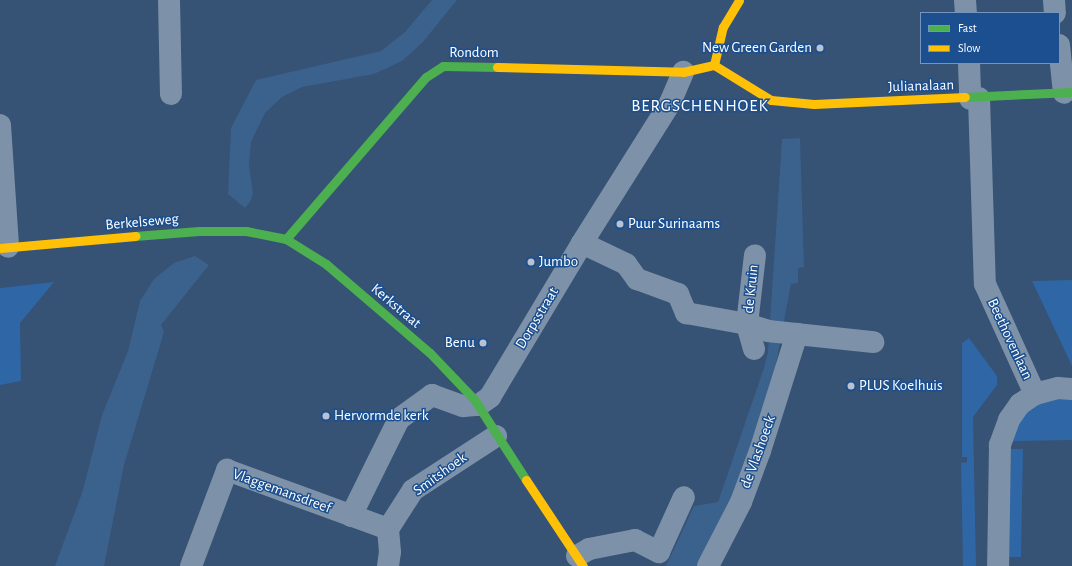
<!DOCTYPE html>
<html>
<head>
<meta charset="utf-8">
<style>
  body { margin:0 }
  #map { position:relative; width:1072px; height:566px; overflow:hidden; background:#365274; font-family:"Alegreya Sans",sans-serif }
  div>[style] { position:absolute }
  .green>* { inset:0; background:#2f66a5 }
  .water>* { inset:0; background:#3b618d }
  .street>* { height:22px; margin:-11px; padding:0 11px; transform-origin:11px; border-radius:11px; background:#7d92a8 }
  .fast>* { height:9px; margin:-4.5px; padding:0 4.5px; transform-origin:4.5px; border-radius:4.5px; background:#4caf50 }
  .slow>* { height:9px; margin:-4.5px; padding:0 4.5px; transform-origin:4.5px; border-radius:4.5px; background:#ffc107 }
  .dots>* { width:11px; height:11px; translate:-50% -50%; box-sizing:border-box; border:2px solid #1b4f8f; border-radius:50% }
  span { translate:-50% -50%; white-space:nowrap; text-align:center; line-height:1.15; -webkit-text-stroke:3px #1b4f8f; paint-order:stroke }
  .poi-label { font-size:15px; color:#fff }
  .right { translate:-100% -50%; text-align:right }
  .left { translate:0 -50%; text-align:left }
  .street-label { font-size:15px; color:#fff }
  .quarter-label { font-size:17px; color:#fff; letter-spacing:1px }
  .legend { position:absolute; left:920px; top:12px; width:140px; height:52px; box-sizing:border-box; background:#1b4f8f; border:1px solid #7695bc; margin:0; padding:5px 7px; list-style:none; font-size:12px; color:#fff }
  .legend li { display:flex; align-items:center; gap:8px; height:20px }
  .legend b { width:20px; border:1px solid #7695bc }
</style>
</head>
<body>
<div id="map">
  <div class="green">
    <i style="clip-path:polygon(1072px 280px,1072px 366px,1032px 281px)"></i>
    <i style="clip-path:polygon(54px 282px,20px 323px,21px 381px,0 385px,0 288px)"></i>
    <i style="clip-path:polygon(969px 338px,997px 376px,997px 385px,973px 417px,976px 566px,963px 566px,961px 463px,967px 462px,967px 457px,962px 457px,962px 343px)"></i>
    <i style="clip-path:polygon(1072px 396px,1072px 440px,1011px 441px,1023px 413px,1049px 397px)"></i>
    <i style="clip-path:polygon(1011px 449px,1023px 449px,1021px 557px,1008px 557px)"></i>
  </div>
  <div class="water">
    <i style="clip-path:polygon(432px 0,457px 0,422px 43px,402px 61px,374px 74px,302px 87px,282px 97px,265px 113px,251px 142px,249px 165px,253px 193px,250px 202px,245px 208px,228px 194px,231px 128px,256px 80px,381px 51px,405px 32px)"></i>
    <i style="clip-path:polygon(800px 138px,804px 267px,798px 268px,798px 283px,791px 284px,775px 369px,764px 408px,733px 496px,698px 566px,666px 566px,694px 506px,718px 502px,764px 368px,768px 352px,782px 139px)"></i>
    <i style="clip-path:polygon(195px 256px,209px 265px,161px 325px,164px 332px,124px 465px,104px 566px,55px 566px,83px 490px,102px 415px,128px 351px,140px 301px,154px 279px,174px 263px)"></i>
  </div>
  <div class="street">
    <i style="left:169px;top:0;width:94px;rotate:88.8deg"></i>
    <i style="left:965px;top:0;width:13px;rotate:86deg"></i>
    <i style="left:1054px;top:0;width:13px;rotate:86deg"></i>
    <i style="left:1059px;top:45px;width:48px;rotate:84.1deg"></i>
    <i style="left:969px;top:63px;width:36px;rotate:88deg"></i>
    <i style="left:979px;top:98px;width:186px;rotate:88.2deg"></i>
    <i style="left:985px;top:284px;width:121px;rotate:65.6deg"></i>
    <i style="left:1035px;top:394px;width:18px;rotate:146deg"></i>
    <i style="left:1020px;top:404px;width:19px;rotate:125deg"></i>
    <i style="left:1009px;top:420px;width:27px;rotate:110deg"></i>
    <i style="left:1000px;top:445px;width:121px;rotate:90.9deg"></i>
    <i style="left:0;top:125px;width:122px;rotate:86.2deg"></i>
    <i style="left:582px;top:243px;width:49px;rotate:25.5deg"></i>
    <i style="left:626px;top:264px;width:19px;rotate:54deg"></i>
    <i style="left:637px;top:279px;width:44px;rotate:20.1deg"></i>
    <i style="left:678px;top:294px;width:21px;rotate:67deg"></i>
    <i style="left:686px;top:313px;width:62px;rotate:10.2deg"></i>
    <i style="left:747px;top:324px;width:22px;rotate:18deg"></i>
    <i style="left:768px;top:331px;width:106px;rotate:6deg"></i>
    <i style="left:754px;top:349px;width:26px;rotate:-106deg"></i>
    <i style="left:747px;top:324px;width:69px;rotate:-83.4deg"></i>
    <i style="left:1035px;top:394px;width:24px;rotate:-15deg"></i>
    <i style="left:1058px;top:388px;width:14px;rotate:4deg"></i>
    <i style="left:351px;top:516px;width:108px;rotate:-63.7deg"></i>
    <i style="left:399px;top:419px;width:41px;rotate:-36deg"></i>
    <i style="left:432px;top:395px;width:33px;rotate:20deg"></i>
    <i style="left:463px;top:406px;width:16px;rotate:-4deg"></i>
    <i style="left:479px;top:405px;width:14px;rotate:-36deg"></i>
    <i style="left:490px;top:397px;width:179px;rotate:-59.1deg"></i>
    <i style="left:582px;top:243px;width:165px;rotate:-57.8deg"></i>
    <i style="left:670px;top:103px;width:34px;rotate:-67deg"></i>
    <i style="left:577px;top:556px;width:14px;rotate:-30deg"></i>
    <i style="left:589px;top:549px;width:47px;rotate:-11.1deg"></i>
    <i style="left:635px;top:540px;width:27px;rotate:27deg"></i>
    <i style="left:659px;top:552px;width:60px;rotate:-65.6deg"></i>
    <i style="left:191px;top:566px;width:103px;rotate:-69.4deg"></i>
    <i style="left:227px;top:470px;width:171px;rotate:20.1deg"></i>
    <i style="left:388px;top:566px;width:14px;rotate:-82deg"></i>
    <i style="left:390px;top:552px;width:23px;rotate:-95deg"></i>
    <i style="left:388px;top:529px;width:46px;rotate:-57.3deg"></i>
    <i style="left:413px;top:490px;width:99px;rotate:-33deg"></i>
    <i style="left:708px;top:566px;width:72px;rotate:-62.7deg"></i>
    <i style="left:741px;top:502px;width:54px;rotate:-69.6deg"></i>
    <i style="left:760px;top:451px;width:123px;rotate:-72.5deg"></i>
  </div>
  <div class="fast">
    <i style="left:965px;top:97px;width:107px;rotate:-2.7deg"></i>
    <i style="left:135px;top:236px;width:64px;rotate:-4.5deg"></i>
    <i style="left:199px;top:231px;width:47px"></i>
    <i style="left:246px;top:231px;width:41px;rotate:11.3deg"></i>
    <i style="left:286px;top:239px;width:47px;rotate:32deg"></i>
    <i style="left:326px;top:264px;width:137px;rotate:40.6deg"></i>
    <i style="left:430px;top:353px;width:64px;rotate:46.3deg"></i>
    <i style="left:474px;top:399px;width:96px;rotate:57.3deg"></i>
    <i style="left:286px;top:239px;width:214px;rotate:-49.2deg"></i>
    <i style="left:426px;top:77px;width:20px;rotate:-33deg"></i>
    <i style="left:443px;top:66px;width:54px;rotate:1.1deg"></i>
  </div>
  <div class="slow">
    <i style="left:714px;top:65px;width:67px;rotate:31.6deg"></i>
    <i style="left:771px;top:100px;width:43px;rotate:5.3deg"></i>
    <i style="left:814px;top:104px;width:151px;rotate:-2.7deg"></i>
    <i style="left:714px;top:65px;width:39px;rotate:-77deg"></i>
    <i style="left:723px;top:27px;width:31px;rotate:-59deg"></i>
    <i style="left:497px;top:67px;width:186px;rotate:1.5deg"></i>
    <i style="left:683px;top:72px;width:32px;rotate:-13deg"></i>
    <i style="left:0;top:248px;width:136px;rotate:-5.1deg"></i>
    <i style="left:526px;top:480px;width:103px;rotate:56.5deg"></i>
  </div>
  <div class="dots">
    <i style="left:820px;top:48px;background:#b9c2ce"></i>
    <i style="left:620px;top:224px;background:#b9c2ce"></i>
    <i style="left:531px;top:262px;background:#b9c2ce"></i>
    <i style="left:483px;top:343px;background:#b9c2ce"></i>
    <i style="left:851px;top:386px;background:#b9c2ce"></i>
    <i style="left:326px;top:416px;background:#b9c2ce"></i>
  </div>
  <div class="poi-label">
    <span class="right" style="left:812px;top:48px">New Green Garden</span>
    <span class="left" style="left:628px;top:224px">Puur Surinaams</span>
    <span class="left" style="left:539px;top:262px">Jumbo</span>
    <span class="right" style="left:475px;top:343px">Benu</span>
    <span class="left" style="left:859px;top:386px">PLUS Koelhuis</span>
    <span class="left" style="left:334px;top:416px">Hervormde kerk</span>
  </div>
  <div class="street-label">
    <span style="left:474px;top:53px">Rondom</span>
    <span style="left:921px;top:86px;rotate:-2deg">Julianalaan</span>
    <span style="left:142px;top:222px;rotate:-5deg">Berkelseweg</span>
    <span style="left:751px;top:289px;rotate:-84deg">de Kruin</span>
    <span style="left:396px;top:306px;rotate:40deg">Kerkstraat</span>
    <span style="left:537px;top:318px;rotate:-59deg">Dorpsstraat</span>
    <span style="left:1010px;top:339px;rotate:65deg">Beethovenlaan</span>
    <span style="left:758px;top:452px;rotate:-70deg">de Vlashoeck</span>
    <span style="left:440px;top:474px;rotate:-36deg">Smitshoek</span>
    <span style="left:282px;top:491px;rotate:20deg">Vlaggemansdreef</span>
  </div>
  <div class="quarter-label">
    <span style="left:700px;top:106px">BERGSCHENHOEK</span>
  </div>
  <ul class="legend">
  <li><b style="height:5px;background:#4caf50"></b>Fast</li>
  <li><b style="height:5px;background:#ffc107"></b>Slow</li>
  </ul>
</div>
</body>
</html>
